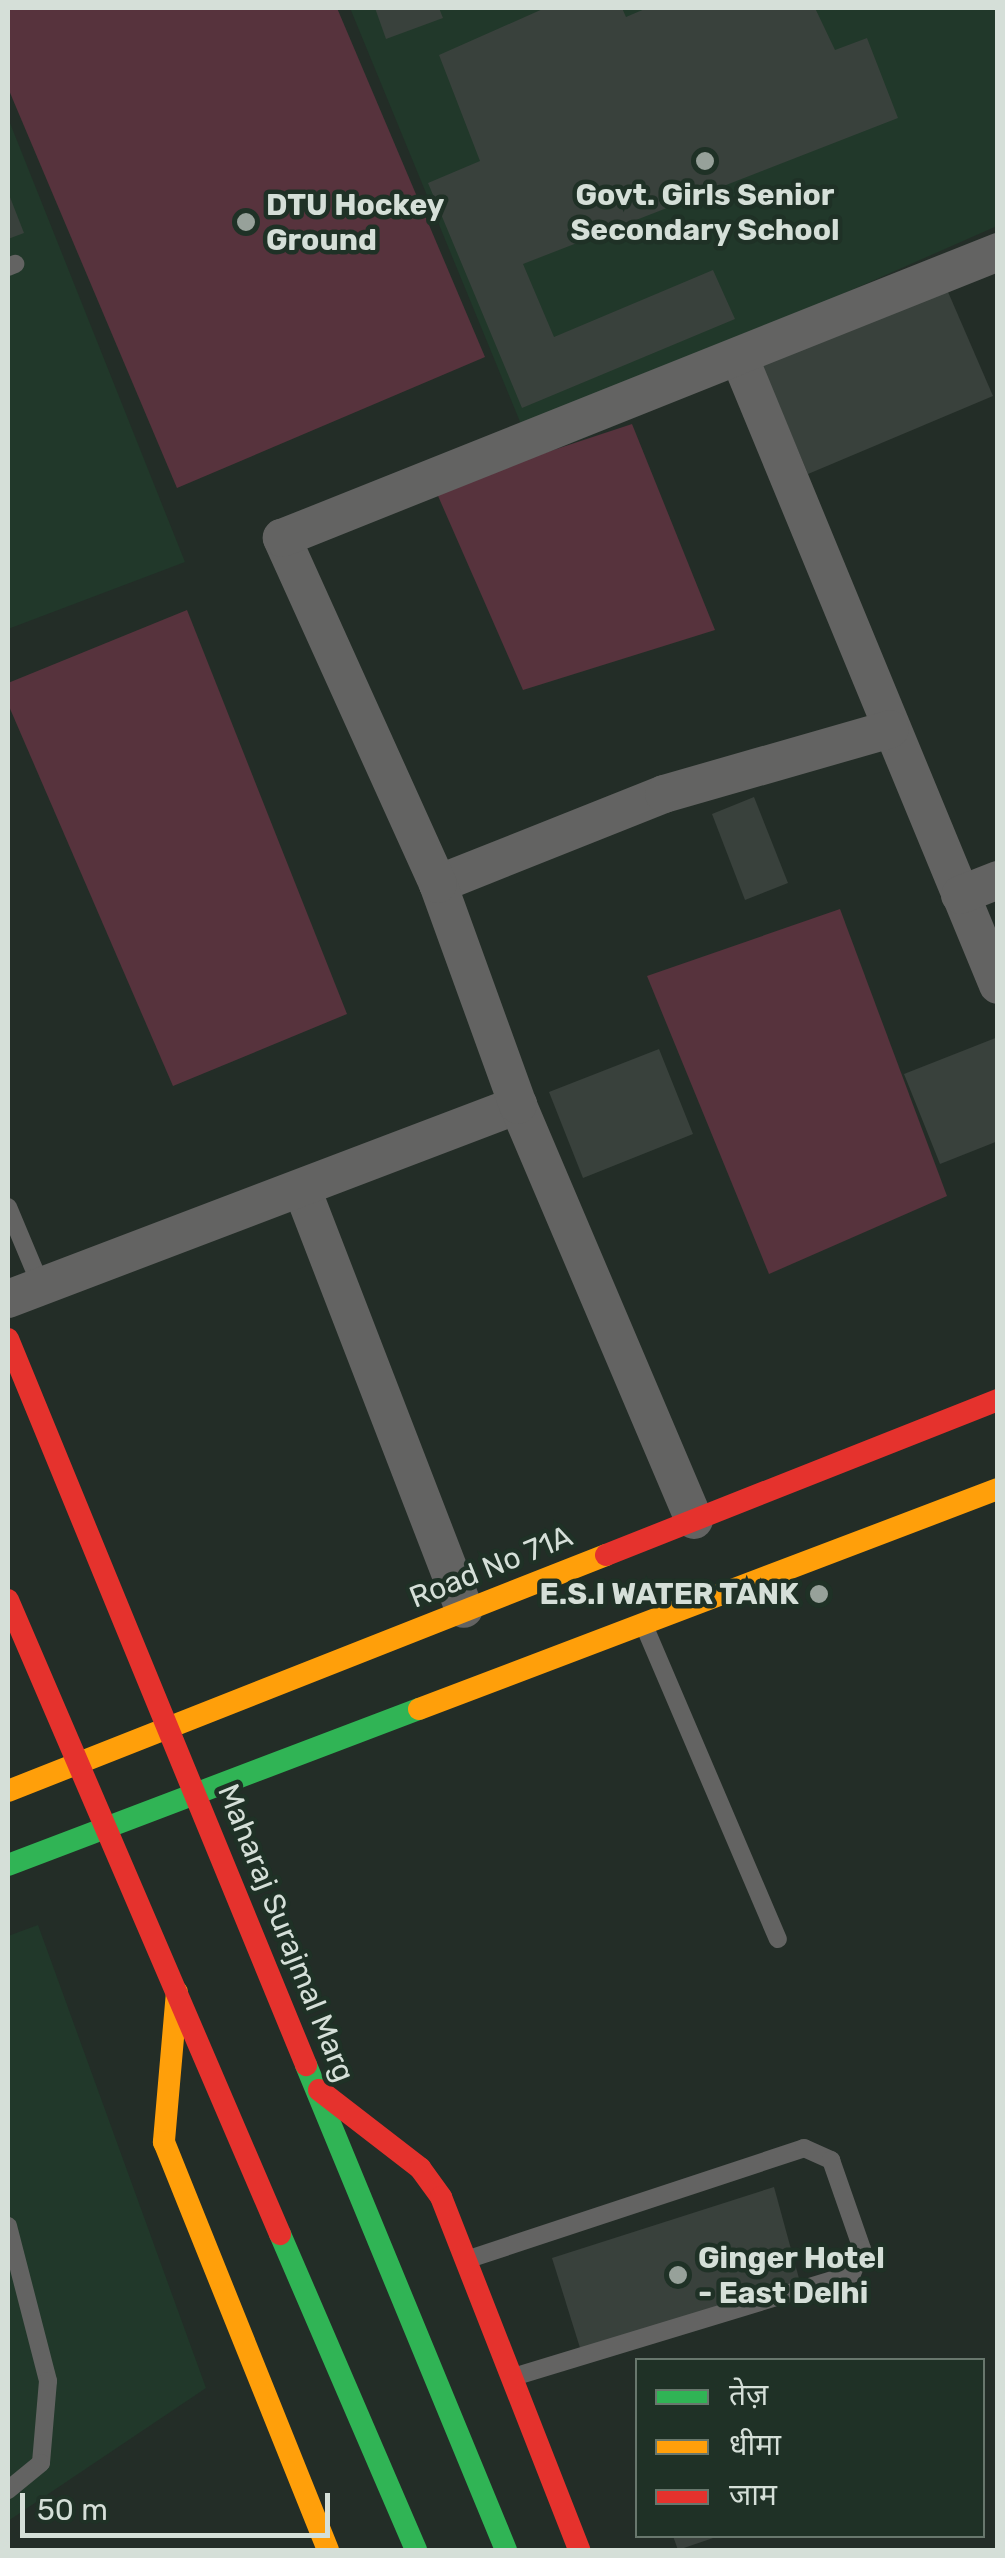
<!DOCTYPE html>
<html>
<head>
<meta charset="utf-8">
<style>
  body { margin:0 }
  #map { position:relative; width:1005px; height:2558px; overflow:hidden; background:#232d27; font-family:Rubik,"Noto Sans Devanagari",sans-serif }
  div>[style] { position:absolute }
  .built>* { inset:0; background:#21382a }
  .green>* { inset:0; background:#57333d }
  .building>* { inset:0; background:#39413c }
  .lane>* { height:18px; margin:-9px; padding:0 9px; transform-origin:9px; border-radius:9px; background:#636362 }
  .street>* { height:38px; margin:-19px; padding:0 19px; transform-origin:19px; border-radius:19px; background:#636362 }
  .fast>* { height:22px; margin:-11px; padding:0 11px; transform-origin:11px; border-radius:11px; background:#30b455 }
  .slow>* { height:22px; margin:-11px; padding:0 11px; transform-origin:11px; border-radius:11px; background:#ff9f0a }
  .jam>* { height:22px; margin:-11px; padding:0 11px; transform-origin:11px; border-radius:11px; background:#e5322d }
  .dots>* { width:28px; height:28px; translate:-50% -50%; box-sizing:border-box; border:5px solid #1f3126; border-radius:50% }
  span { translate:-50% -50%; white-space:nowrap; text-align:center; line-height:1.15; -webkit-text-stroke:9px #1f3126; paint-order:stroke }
  .poi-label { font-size:30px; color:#d5dfd8; font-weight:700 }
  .left { translate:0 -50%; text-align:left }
  .right { translate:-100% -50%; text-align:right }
  .street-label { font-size:30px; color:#d5dfd8 }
  .frame { position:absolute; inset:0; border:10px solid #d5dfd8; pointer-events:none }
  .legend { position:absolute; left:635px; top:2358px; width:350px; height:180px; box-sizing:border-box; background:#1f3126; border:2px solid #68776d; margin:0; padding:12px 18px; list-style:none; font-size:30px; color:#d5dfd8 }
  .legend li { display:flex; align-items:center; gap:20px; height:50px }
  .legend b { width:50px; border:2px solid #68776d }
  .scale { position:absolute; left:20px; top:2493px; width:310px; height:45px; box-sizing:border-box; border:5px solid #d5dfd8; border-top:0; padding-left:12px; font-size:30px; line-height:35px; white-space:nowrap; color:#d5dfd8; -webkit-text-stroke:8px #1f3126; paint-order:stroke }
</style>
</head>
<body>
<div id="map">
  <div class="built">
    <i style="clip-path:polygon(350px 8px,997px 8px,997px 226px,525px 434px)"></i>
    <i style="clip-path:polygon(8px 118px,185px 562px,8px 629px)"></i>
    <i style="clip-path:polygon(38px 1925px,206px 2388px,8px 2521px,8px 1936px)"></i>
  </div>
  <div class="green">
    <i style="clip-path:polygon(8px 8px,337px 8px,485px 357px,177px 488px,8px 88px)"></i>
    <i style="clip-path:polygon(632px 424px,715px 630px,523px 690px,435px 489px)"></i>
    <i style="clip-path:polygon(187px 610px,347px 1014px,173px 1086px,8px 704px,8px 683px)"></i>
    <i style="clip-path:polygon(840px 909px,947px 1196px,769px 1274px,647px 976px)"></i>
  </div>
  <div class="building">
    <i style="clip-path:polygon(375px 8px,439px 8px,443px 18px,386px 39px)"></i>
    <i style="clip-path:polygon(545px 8px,622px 8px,626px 17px,647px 8px,815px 8px,835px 50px,867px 38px,898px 118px,523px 264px,554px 337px,713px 270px,735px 319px,522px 408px,428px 183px,480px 161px,439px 55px)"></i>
    <i style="clip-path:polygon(8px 192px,24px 233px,8px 239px)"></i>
    <i style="clip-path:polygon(945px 285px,993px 396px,808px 474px,761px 363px)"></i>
    <i style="clip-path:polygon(754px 797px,788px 883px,745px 900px,712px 814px)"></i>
    <i style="clip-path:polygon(998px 1037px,998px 1141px,940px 1164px,904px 1074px)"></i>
    <i style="clip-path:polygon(659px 1049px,693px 1134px,583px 1178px,549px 1092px)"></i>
    <i style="clip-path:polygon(774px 2187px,803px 2293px,581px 2351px,552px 2258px)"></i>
    <i style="clip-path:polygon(673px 2536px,719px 2536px,678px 2550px)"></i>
  </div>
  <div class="lane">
    <i style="left:8px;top:267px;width:8px;rotate:-23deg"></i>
    <i style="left:8px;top:1207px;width:86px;rotate:67.3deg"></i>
    <i style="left:646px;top:1630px;width:336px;rotate:66.9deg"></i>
    <i style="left:8px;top:2226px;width:160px;rotate:75.5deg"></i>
    <i style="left:48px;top:2381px;width:82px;rotate:94.9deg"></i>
    <i style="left:41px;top:2463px;width:43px;rotate:140.7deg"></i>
    <i style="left:469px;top:2259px;width:353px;rotate:-18.3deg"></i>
    <i style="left:804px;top:2148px;width:30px;rotate:24deg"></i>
    <i style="left:831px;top:2160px;width:94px;rotate:70.8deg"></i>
    <i style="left:862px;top:2249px;width:27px;rotate:112deg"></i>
    <i style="left:852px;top:2274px;width:351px;rotate:163.1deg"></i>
  </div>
  <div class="street">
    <i style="left:740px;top:359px;width:677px;rotate:67.6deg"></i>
    <i style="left:438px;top:884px;width:243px;rotate:-21.7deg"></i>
    <i style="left:664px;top:794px;width:235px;rotate:-16deg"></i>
    <i style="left:960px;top:895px;width:41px;rotate:-21.5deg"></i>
    <i style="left:302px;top:1189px;width:450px;rotate:68.9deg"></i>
    <i style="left:8px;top:1299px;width:546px;rotate:-20.83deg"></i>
    <i style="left:694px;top:1520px;width:451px;rotate:-113deg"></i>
    <i style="left:518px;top:1105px;width:235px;rotate:-109.9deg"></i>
    <i style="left:438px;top:884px;width:380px;rotate:-114.3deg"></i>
    <i style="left:282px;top:538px;width:771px;rotate:-21.77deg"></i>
  </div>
  <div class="fast">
    <i style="left:8px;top:1865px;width:440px;rotate:-20.8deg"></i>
    <i style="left:306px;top:2065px;width:525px;rotate:67.59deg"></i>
    <i style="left:280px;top:2234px;width:344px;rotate:66.7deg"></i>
  </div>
  <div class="slow">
    <i style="left:419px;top:1709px;width:619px;rotate:-20.81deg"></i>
    <i style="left:8px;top:1791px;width:643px;rotate:-21.54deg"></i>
    <i style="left:177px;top:1992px;width:151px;rotate:95deg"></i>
    <i style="left:164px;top:2142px;width:440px;rotate:68.1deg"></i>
  </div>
  <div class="jam">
    <i style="left:8px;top:1339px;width:785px;rotate:67.68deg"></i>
    <i style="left:606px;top:1555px;width:422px;rotate:-21.6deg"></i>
    <i style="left:8px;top:1600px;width:690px;rotate:66.78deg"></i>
    <i style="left:319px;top:2090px;width:128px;rotate:37.7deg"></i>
    <i style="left:420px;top:2168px;width:36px;rotate:54deg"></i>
    <i style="left:441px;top:2197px;width:379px;rotate:68.6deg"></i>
  </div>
  <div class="dots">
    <i style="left:705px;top:161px;background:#97a19a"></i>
    <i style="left:246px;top:222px;background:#97a19a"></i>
    <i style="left:819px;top:1594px;background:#97a19a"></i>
    <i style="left:678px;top:2275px;background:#97a19a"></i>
  </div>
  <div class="poi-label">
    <span style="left:705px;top:212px">Govt. Girls Senior<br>Secondary School</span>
    <span class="left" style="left:266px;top:222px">DTU Hockey<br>Ground</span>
    <span class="right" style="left:799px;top:1594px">E.S.I WATER TANK</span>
    <span class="left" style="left:698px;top:2275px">Ginger Hotel<br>- East Delhi</span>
  </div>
  <div class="street-label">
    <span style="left:491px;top:1567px;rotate:-22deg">Road No 71A</span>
    <span style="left:286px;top:1933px;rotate:68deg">Maharaj Surajmal Marg</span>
  </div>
  <div class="frame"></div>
  <ul class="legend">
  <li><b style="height:12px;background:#30b455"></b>तेज़</li>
  <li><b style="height:12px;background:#ff9f0a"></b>धीमा</li>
  <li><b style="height:12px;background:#e5322d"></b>जाम</li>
  </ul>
  <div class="scale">50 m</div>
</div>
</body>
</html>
